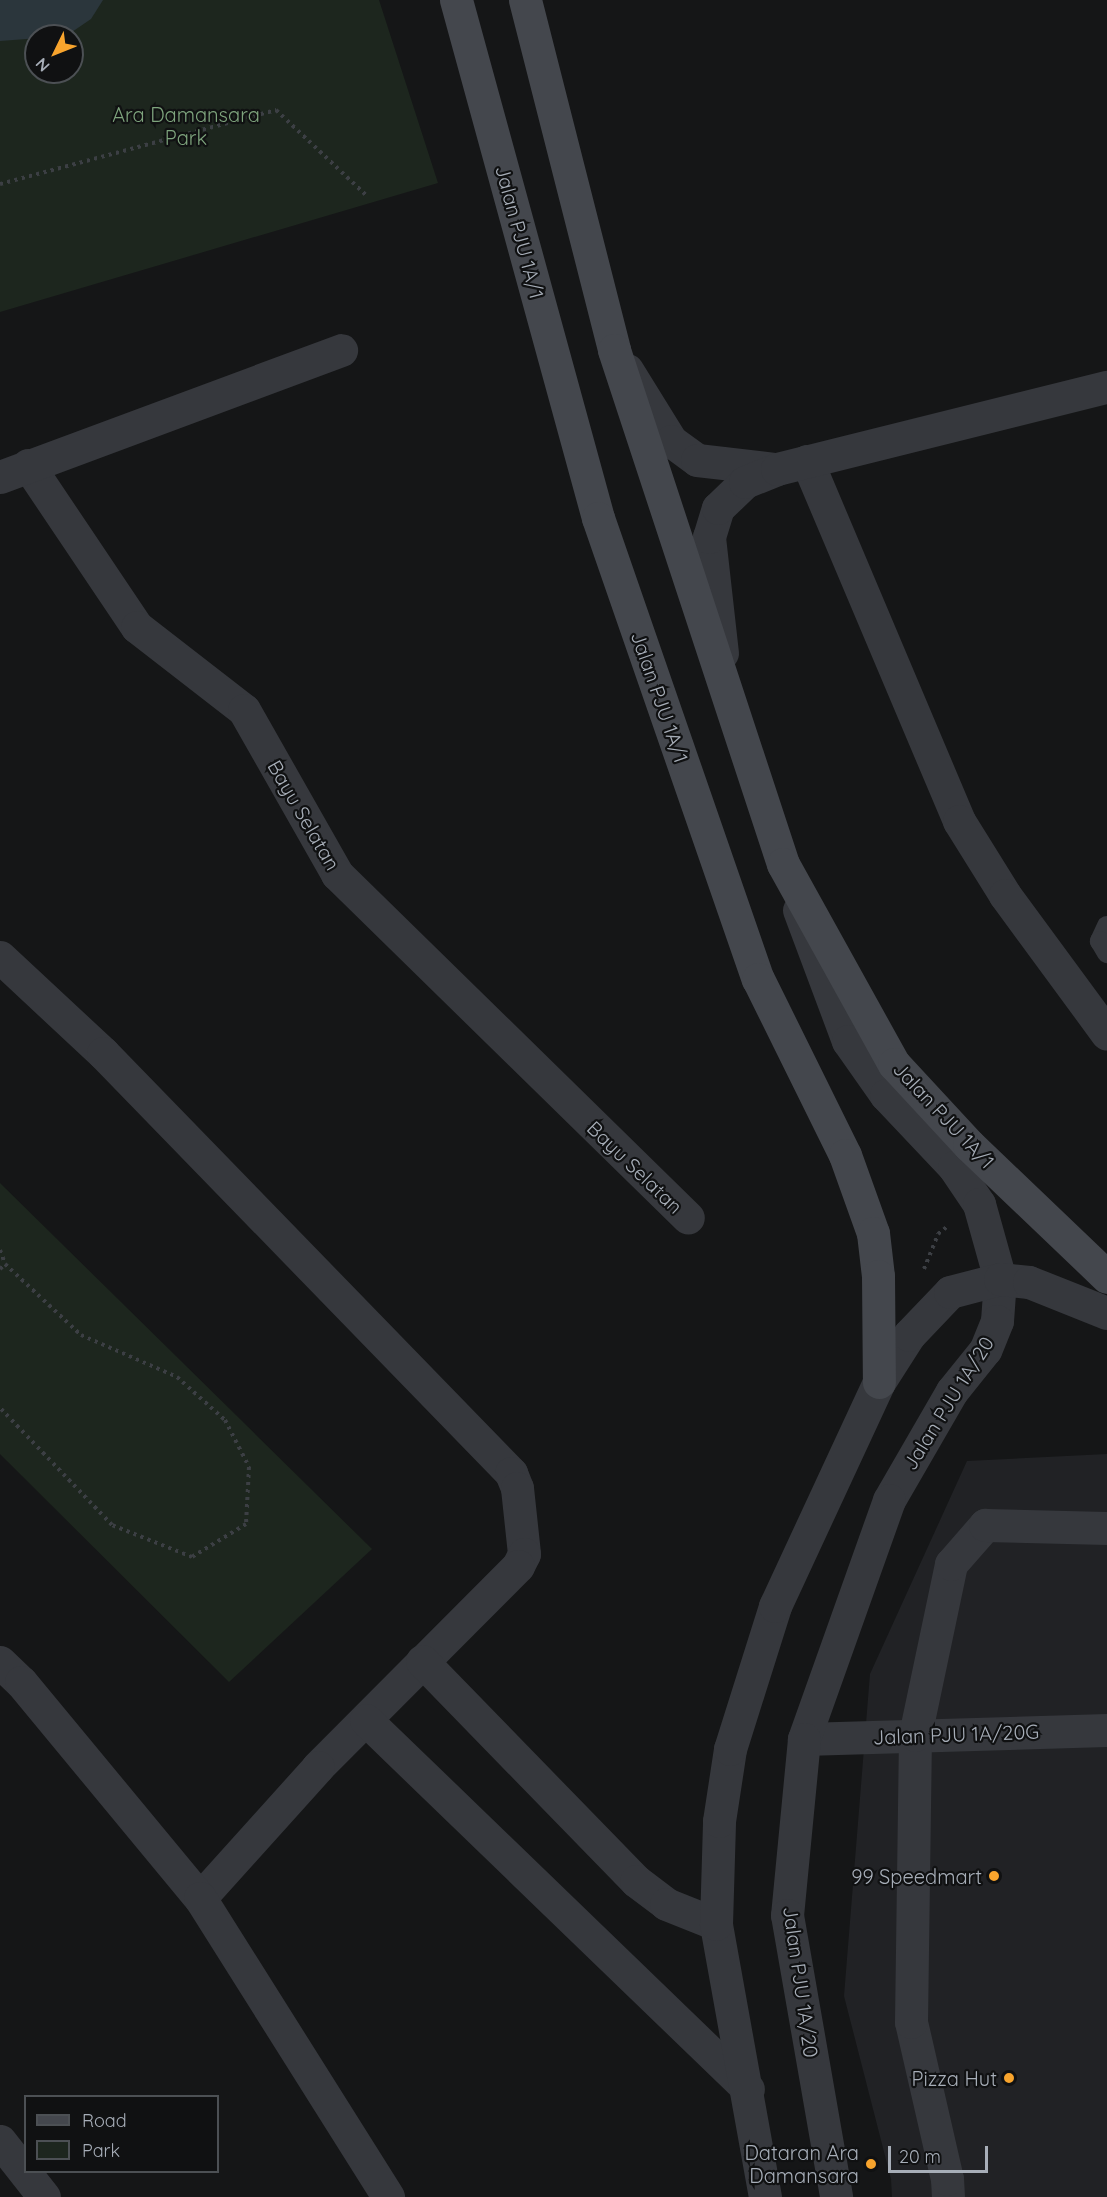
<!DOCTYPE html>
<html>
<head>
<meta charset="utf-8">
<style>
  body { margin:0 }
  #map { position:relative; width:1107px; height:2197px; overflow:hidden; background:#151617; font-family:Quicksand,sans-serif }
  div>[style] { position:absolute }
  .built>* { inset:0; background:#212225 }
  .green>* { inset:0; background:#1d261e }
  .water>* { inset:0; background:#2b363c }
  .path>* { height:4px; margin-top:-2px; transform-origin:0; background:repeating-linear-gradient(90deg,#3c3f44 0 3px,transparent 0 7.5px) }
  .service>* { height:20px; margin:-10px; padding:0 10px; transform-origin:10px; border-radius:10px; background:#36383d }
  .minor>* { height:33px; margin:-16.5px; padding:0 16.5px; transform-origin:16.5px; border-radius:16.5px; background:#36383d }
  .tertiary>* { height:33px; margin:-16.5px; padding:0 16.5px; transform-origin:16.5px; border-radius:16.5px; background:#36383d }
  .secondary>* { height:33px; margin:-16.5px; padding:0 16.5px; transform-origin:16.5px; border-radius:16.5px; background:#44474d }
  .dots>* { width:16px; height:16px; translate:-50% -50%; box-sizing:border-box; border:3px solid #101112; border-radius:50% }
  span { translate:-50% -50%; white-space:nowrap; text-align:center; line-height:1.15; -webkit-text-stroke:4.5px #101112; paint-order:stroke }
  .park-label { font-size:20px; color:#7ea47d }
  .street-label { font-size:20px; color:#a7aeb8 }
  .poi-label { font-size:20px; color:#a7aeb8 }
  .right { translate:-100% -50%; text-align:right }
  .legend { position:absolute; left:24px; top:2095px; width:195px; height:78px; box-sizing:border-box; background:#101112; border:2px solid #4c5054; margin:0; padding:8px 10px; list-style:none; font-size:18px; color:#a7aeb8 }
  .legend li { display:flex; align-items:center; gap:12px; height:30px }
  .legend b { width:30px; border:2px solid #4c5054 }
  .north { position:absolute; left:24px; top:24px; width:60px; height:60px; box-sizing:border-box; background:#101112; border:2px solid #4c5054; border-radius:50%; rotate:227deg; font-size:16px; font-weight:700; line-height:24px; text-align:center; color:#a7aeb8 }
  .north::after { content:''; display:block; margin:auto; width:21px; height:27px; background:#f8a42d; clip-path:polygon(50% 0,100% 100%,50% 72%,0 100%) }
  .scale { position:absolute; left:888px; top:2146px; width:100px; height:27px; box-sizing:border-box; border:3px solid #a7aeb8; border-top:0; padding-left:8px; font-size:18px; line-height:21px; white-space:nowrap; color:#a7aeb8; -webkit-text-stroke:4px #101112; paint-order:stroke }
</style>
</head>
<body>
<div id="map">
  <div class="built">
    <i style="clip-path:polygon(1107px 1454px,1107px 2197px,892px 2197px,891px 2179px,844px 1996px,870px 1674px,967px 1461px)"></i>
  </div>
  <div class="green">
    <i style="clip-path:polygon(evenodd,0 0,379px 0,438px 183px,0 312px,0 0,36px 36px,72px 36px,72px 72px,36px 72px,36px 36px)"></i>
    <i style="clip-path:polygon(0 1183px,372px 1549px,229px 1682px,0 1454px)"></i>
  </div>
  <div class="water">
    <i style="clip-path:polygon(0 0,103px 0,91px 19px,66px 36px,0 41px)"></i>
  </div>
  <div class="path">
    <i style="left:0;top:184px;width:286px;rotate:-15deg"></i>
    <i style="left:276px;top:110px;width:127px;rotate:43.4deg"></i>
    <i style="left:0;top:1250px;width:15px;rotate:70deg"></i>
    <i style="left:5px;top:1264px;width:104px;rotate:43.1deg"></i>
    <i style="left:81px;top:1335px;width:105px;rotate:23.6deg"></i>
    <i style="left:177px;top:1377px;width:64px;rotate:41.9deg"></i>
    <i style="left:225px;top:1420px;width:53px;rotate:62.9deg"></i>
    <i style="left:249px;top:1467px;width:57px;rotate:93deg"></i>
    <i style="left:246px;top:1524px;width:63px;rotate:148.6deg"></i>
    <i style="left:192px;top:1557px;width:86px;rotate:-158.2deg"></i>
    <i style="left:112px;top:1525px;width:162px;rotate:-133.7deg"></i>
    <i style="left:0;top:1269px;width:7px;rotate:-45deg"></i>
    <i style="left:924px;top:1269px;width:38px;rotate:-68deg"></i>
    <i style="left:938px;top:1234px;width:14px;rotate:-39deg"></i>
  </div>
  <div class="service">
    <i style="left:1107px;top:926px;width:17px;rotate:115deg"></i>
    <i style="left:1100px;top:941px;width:14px;rotate:60deg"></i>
  </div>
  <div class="minor">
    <i style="left:627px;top:370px;width:84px;rotate:58.2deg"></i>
    <i style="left:671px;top:441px;width:32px;rotate:36deg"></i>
    <i style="left:697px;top:460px;width:79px;rotate:6.6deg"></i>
    <i style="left:807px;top:461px;width:391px;rotate:67.1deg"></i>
    <i style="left:959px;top:821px;width:87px;rotate:58.1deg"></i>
    <i style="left:1005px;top:895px;width:172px;rotate:53.7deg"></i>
    <i style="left:28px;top:465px;width:195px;rotate:56.1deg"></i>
    <i style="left:137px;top:627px;width:135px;rotate:37.8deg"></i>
    <i style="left:244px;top:710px;width:189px;rotate:60.4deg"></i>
    <i style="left:337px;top:874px;width:491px;rotate:44.4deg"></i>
    <i style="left:0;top:477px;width:364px;rotate:-20.4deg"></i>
    <i style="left:722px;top:653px;width:117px;rotate:-96.4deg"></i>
    <i style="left:709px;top:537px;width:30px;rotate:-73deg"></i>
    <i style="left:718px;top:508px;width:37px;rotate:-44deg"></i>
    <i style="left:745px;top:482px;width:35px;rotate:-22deg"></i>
    <i style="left:777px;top:469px;width:340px;rotate:-14deg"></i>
    <i style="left:0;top:957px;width:141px;rotate:43deg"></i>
    <i style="left:103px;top:1053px;width:586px;rotate:45.83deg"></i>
    <i style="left:511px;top:1473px;width:16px;rotate:68deg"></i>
    <i style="left:517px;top:1488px;width:66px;rotate:83.9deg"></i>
    <i style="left:524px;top:1554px;width:13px;rotate:117deg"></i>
    <i style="left:518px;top:1566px;width:284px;rotate:134.9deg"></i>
    <i style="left:318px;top:1767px;width:176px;rotate:132deg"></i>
    <i style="left:422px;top:1661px;width:307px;rotate:45.8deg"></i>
    <i style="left:636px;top:1881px;width:38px;rotate:37deg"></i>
    <i style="left:666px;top:1904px;width:54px;rotate:21.8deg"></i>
    <i style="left:0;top:1662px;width:29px;rotate:44deg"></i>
    <i style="left:21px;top:1682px;width:281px;rotate:50.4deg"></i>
    <i style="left:200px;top:1898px;width:353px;rotate:57.8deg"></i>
    <i style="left:366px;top:1720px;width:531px;rotate:44.01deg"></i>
    <i style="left:804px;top:1739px;width:303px;rotate:-1.7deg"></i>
    <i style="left:0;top:2141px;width:71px;rotate:51.8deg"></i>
    <i style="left:948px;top:2197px;width:18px;rotate:-93deg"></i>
    <i style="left:947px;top:2179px;width:161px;rotate:-102.9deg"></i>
    <i style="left:911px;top:2022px;width:287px;rotate:-89.2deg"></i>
    <i style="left:915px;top:1735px;width:175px;rotate:-78.1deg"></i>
    <i style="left:951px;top:1564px;width:52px;rotate:-48.9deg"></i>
    <i style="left:985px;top:1525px;width:122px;rotate:1.4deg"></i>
  </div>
  <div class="tertiary">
    <i style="left:799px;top:910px;width:140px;rotate:69.5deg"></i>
    <i style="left:848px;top:1041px;width:66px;rotate:54.9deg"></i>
    <i style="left:886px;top:1095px;width:99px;rotate:46.6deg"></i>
    <i style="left:954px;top:1167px;width:45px;rotate:56deg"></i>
    <i style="left:979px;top:1204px;width:78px;rotate:74.4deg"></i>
    <i style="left:1000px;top:1279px;width:42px;rotate:94.1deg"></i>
    <i style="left:997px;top:1321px;width:31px;rotate:112deg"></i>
    <i style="left:985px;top:1350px;width:53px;rotate:128.8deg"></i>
    <i style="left:952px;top:1391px;width:126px;rotate:120deg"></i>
    <i style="left:889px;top:1500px;width:254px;rotate:109.6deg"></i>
    <i style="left:804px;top:1739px;width:177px;rotate:95.5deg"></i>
    <i style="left:787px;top:1915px;width:286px;rotate:80.1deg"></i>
    <i style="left:765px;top:2197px;width:277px;rotate:-100.2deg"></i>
    <i style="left:716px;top:1924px;width:103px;rotate:-88.3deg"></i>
    <i style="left:719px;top:1821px;width:73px;rotate:-81.3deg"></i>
    <i style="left:730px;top:1749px;width:150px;rotate:-72.5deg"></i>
    <i style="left:775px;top:1606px;width:247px;rotate:-65.1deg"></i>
    <i style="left:879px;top:1382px;width:56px;rotate:-57.4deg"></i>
    <i style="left:909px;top:1335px;width:59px;rotate:-46.4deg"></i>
    <i style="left:950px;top:1292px;width:52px;rotate:-14.6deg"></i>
    <i style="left:1000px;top:1279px;width:29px;rotate:6deg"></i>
    <i style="left:1029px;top:1282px;width:84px;rotate:21.7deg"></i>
  </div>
  <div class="secondary">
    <i style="left:456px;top:0;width:537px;rotate:74.67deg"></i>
    <i style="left:598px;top:518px;width:488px;rotate:70.9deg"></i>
    <i style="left:758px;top:979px;width:196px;rotate:63.7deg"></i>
    <i style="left:845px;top:1155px;width:83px;rotate:70.3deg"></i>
    <i style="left:873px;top:1233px;width:43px;rotate:83.4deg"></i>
    <i style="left:878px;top:1276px;width:106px;rotate:89.5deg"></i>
    <i style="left:525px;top:0;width:361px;rotate:75.7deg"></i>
    <i style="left:614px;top:350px;width:541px;rotate:71.8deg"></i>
    <i style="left:783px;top:864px;width:229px;rotate:61deg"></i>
    <i style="left:894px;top:1064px;width:110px;rotate:47.2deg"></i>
    <i style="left:969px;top:1145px;width:191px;rotate:43.7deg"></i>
  </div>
  <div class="dots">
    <i style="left:994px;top:1876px;background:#f8a42d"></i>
    <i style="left:1009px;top:2078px;background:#f8a42d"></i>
    <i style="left:871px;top:2164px;background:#f8a42d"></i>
  </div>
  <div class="park-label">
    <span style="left:186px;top:126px">Ara Damansara<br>Park</span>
  </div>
  <div class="street-label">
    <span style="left:520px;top:232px;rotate:75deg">Jalan PJU 1A/1</span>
    <span style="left:660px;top:697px;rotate:71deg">Jalan PJU 1A/1</span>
    <span style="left:304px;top:815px;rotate:60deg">Bayu Selatan</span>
    <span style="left:944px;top:1115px;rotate:47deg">Jalan PJU 1A/1</span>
    <span style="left:635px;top:1167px;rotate:44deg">Bayu Selatan</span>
    <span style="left:948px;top:1403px;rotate:-58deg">Jalan PJU 1A/20</span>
    <span style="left:956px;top:1734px;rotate:-2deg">Jalan PJU 1A/20G</span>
    <span style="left:801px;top:1982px;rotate:82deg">Jalan PJU 1A/20</span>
  </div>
  <div class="poi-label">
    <span class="right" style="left:982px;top:1876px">99 Speedmart</span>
    <span class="right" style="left:997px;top:2078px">Pizza Hut</span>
    <span class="right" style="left:859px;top:2164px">Dataran Ara<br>Damansara</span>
  </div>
  <ul class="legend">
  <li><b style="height:8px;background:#44474d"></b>Road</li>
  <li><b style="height:16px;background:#1d261e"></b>Park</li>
  </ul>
  <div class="north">N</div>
  <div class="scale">20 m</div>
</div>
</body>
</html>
